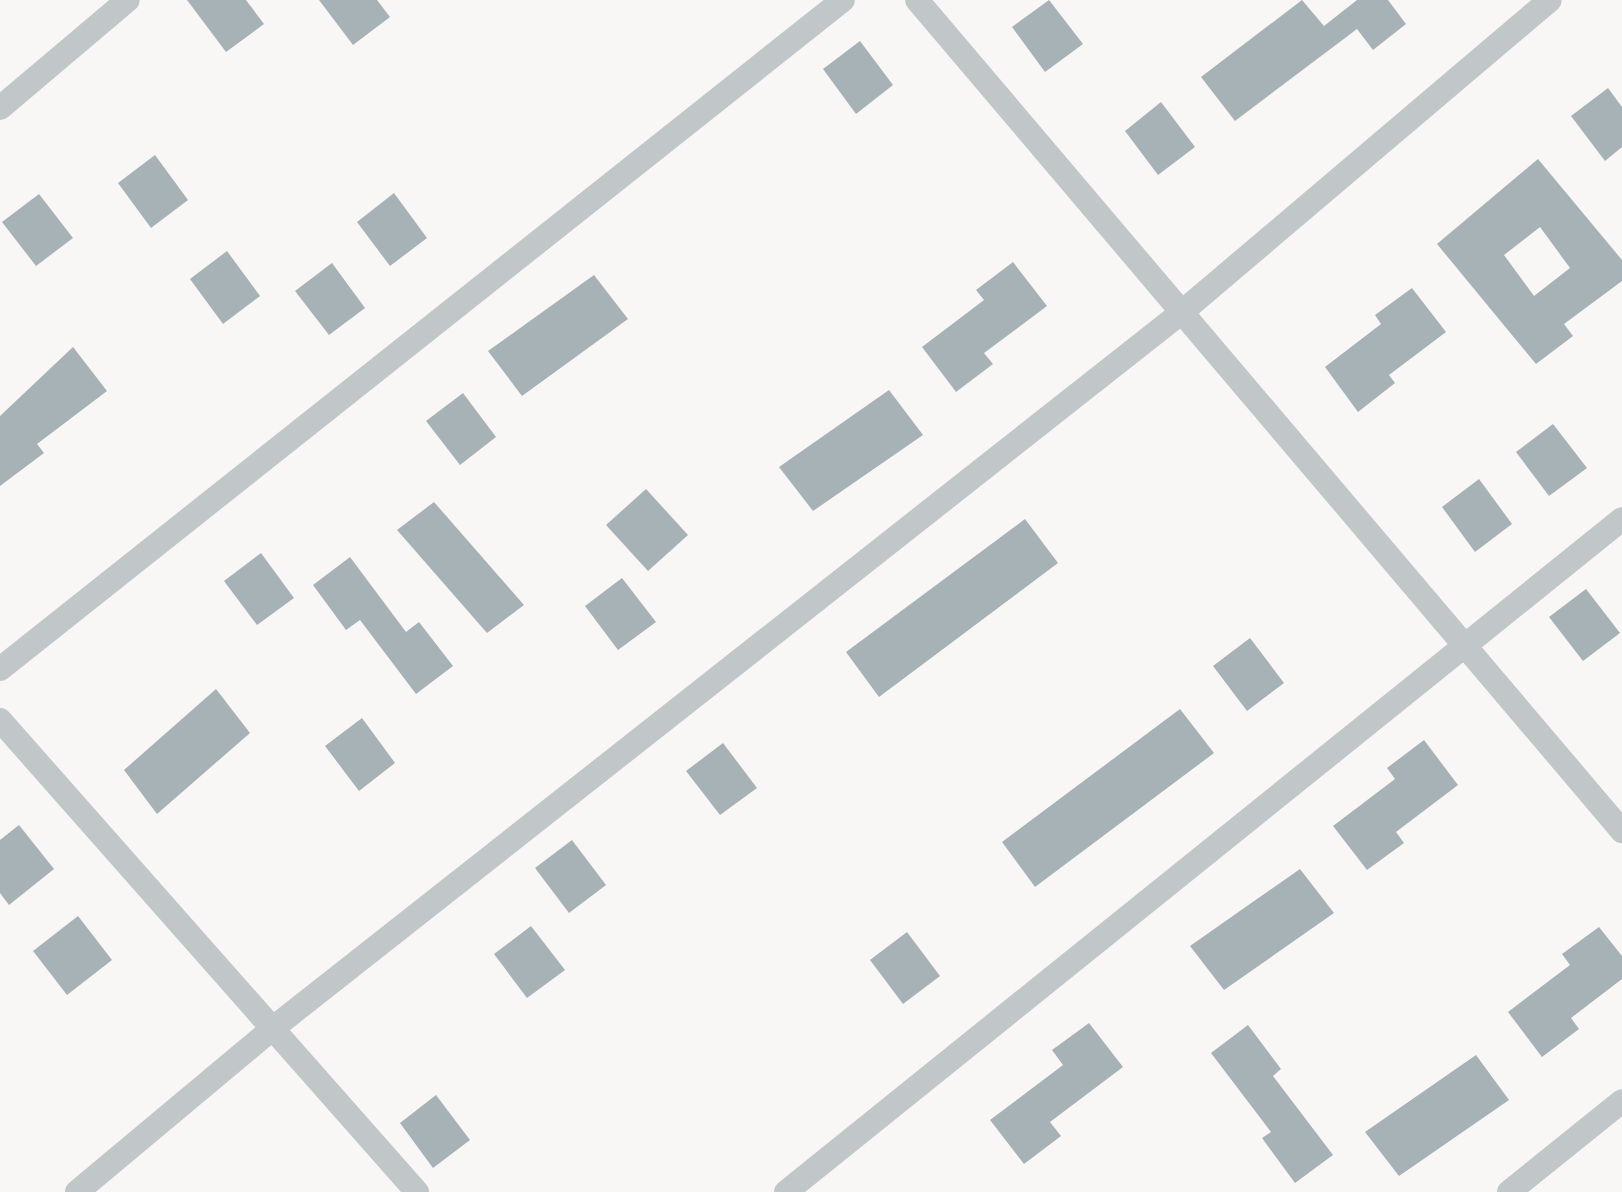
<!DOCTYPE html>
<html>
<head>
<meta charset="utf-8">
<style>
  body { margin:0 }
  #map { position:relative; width:1622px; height:1192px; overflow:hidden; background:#f8f7f5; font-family:"Exo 2",sans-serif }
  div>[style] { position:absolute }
  .building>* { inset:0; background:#a7b2b6 }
  .minor>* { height:24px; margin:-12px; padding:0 12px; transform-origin:12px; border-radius:12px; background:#c1c6c9 }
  span { translate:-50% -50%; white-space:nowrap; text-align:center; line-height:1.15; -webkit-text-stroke:12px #fff; paint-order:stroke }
</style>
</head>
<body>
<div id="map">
  <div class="building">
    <i style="clip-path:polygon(187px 0,246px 0,264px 24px,226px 52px)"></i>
    <i style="clip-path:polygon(319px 0,377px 0,390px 17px,353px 45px)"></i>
    <i style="clip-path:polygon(1049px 0,1083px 44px,1045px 72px,1012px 27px)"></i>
    <i style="clip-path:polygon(1302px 0,1324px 26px,1357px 0,1388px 0,1406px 24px,1373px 50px,1357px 29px,1235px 121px,1201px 77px)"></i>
    <i style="clip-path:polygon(860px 41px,893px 85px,856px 114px,823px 69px)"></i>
    <i style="clip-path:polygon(1608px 88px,1622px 107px,1622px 147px,1605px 161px,1571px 116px)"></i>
    <i style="clip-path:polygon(1161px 102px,1195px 147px,1158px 175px,1125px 131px)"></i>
    <i style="clip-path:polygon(155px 155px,188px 200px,151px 228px,118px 183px)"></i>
    <i style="clip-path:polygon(evenodd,1538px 159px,1622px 260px,1622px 281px,1564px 324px,1573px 336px,1536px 364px,1437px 244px,1538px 159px,1540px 227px,1570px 268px,1534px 296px,1504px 255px,1540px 227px)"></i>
    <i style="clip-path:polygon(394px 193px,427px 238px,390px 266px,357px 222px)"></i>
    <i style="clip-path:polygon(39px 194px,73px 238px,36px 266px,2px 222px)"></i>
    <i style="clip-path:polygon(227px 251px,260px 296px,223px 324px,190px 279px)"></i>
    <i style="clip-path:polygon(1013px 262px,1047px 306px,984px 353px,993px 364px,956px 392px,922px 347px,984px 300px,976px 290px)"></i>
    <i style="clip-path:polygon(332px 263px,365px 308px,329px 335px,295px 291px)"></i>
    <i style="clip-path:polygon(594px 275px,628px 319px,522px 396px,488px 351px)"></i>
    <i style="clip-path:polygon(1412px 288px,1446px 332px,1389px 375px,1395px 383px,1358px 412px,1325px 367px,1381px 324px,1375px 315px)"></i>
    <i style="clip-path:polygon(73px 347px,107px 391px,37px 444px,44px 453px,0 486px,0 416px)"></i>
    <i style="clip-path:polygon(889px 390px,923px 435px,813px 511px,779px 467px)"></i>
    <i style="clip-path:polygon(463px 393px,496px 437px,460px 465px,426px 421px)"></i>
    <i style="clip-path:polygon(1553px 424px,1587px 468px,1549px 496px,1516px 452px)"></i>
    <i style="clip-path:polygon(1479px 479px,1512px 524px,1475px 552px,1442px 507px)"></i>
    <i style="clip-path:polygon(646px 489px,688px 535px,648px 571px,606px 525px)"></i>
    <i style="clip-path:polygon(434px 502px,524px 605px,487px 633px,397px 530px)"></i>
    <i style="clip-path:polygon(1025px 519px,1058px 563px,879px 697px,846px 652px)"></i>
    <i style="clip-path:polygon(261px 553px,294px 598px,257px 625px,224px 581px)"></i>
    <i style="clip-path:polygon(350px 557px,406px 632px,419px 622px,453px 666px,416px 694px,360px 620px,346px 630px,313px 585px)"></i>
    <i style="clip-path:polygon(622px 578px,656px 622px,618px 650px,585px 606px)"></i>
    <i style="clip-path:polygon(1586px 589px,1620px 633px,1583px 661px,1549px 617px)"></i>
    <i style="clip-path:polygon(1250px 638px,1284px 683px,1247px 711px,1213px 666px)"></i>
    <i style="clip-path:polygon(216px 689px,250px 733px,157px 814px,124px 770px)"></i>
    <i style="clip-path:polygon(1180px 709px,1214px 753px,1035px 887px,1002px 842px)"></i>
    <i style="clip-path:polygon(362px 718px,395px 763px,359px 791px,325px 746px)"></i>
    <i style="clip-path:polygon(1424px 740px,1458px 785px,1396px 832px,1404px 843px,1367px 870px,1333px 826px,1395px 779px,1387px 768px)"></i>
    <i style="clip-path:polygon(723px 743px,757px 788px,720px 815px,686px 771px)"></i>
    <i style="clip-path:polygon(19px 825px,54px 869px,9px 905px,0 893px,0 840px)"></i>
    <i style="clip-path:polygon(572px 840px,606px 885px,569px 913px,535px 868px)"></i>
    <i style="clip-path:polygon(1300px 869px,1334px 913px,1224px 990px,1190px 946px)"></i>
    <i style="clip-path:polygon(78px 916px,112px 960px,67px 995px,33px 951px)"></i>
    <i style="clip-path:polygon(531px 926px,565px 970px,527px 998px,494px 954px)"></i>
    <i style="clip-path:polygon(1599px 927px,1622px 956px,1622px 979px,1571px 1018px,1579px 1029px,1542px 1057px,1508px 1012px,1570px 965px,1562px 954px)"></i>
    <i style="clip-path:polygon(907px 932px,940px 976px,903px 1004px,870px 960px)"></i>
    <i style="clip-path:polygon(1089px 1023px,1123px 1067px,1050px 1122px,1061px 1136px,1024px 1164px,990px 1120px,1063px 1065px,1052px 1050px)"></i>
    <i style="clip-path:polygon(1248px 1025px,1281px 1069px,1273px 1076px,1333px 1155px,1295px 1183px,1262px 1138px,1271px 1132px,1211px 1053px)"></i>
    <i style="clip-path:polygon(1476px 1055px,1509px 1100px,1399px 1176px,1365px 1132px)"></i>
    <i style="clip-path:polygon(436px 1095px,470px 1140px,433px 1168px,400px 1123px)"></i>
  </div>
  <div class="minor">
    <i style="left:917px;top:0;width:1090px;rotate:49.69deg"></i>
    <i style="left:0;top:108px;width:167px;rotate:-40.2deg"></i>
    <i style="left:0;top:669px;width:1076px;rotate:-38.44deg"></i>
    <i style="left:0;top:720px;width:630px;rotate:48.54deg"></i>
    <i style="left:77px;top:1192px;width:261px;rotate:-39.9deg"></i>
    <i style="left:277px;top:1025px;width:1152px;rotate:-38.23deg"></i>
    <i style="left:1182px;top:312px;width:482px;rotate:-40.3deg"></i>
    <i style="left:786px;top:1192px;width:1073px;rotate:-38.83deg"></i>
    <i style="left:1509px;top:1192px;width:145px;rotate:-38.8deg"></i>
  </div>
</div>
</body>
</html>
